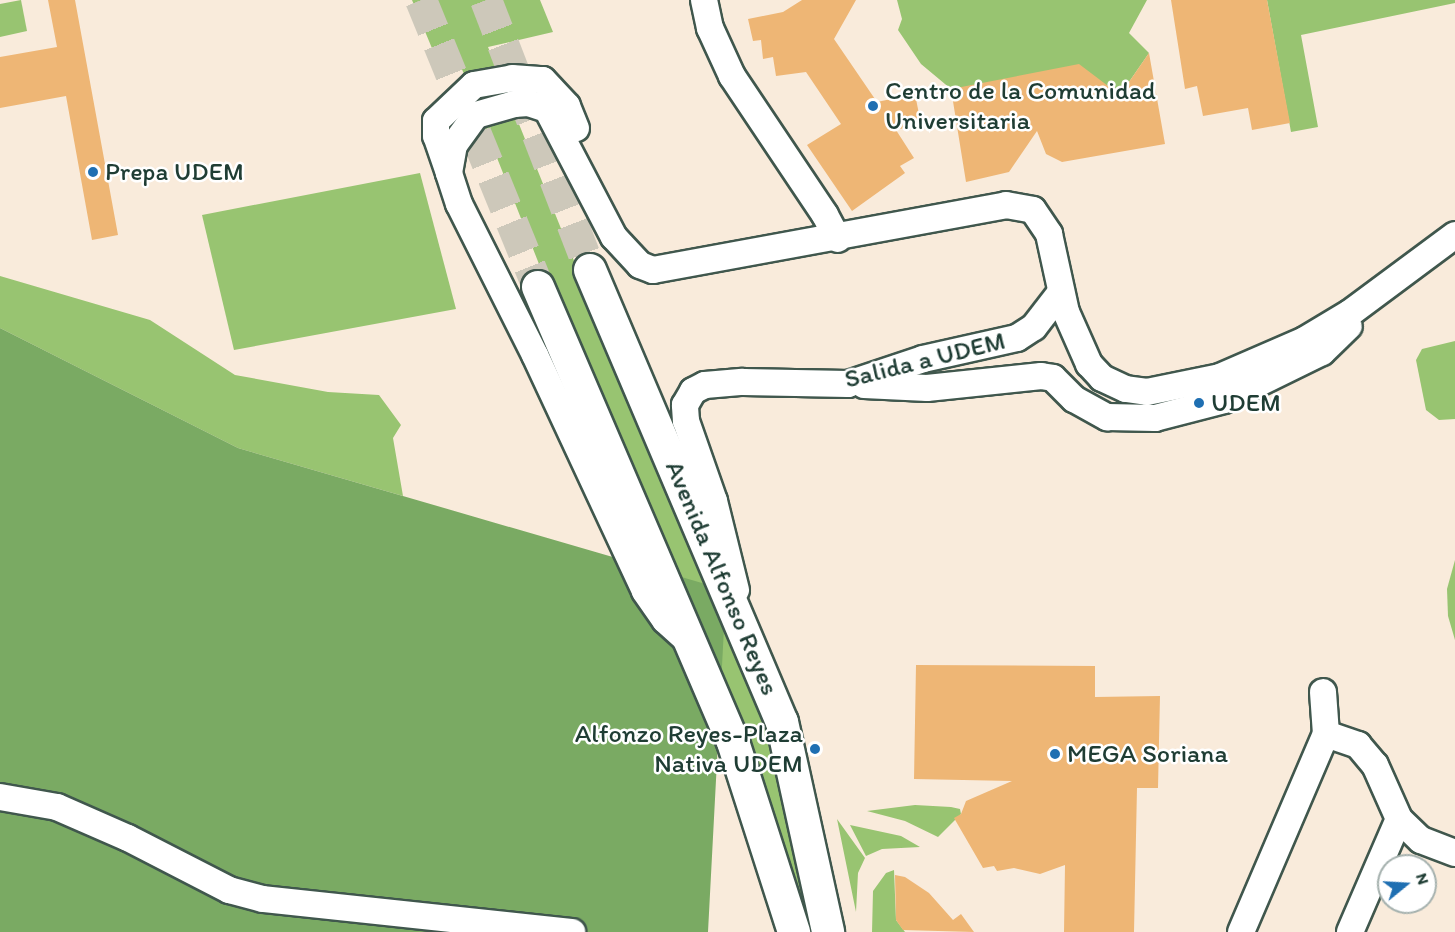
<!DOCTYPE html>
<html>
<head>
<meta charset="utf-8">
<style>
  body { margin:0 }
  #map { position:relative; width:1455px; height:932px; overflow:hidden; background:#f9ebdb; font-family:Itim,sans-serif }
  div>[style] { position:absolute }
  .green>* { inset:0; background:#98c471 }
  .forest>* { inset:0; background:#7aaa63 }
  .building>* { inset:0; background:#eeb675 }
  .major-tunnel>* { height:32px; margin-top:-16px; transform-origin:0; background:repeating-linear-gradient(90deg,#cdc8ba 0 32px,transparent 0 48px) }
  .roads { filter:drop-shadow(2px 0 #40574d) drop-shadow(-2px 0 #40574d) drop-shadow(0 2px #40574d) drop-shadow(0 -2px #40574d) }
  .minor>* { height:26px; margin:-13px; padding:0 13px; transform-origin:13px; border-radius:13px; background:#fff }
  .major>* { height:32px; margin:-16px; padding:0 16px; transform-origin:16px; border-radius:16px; background:#fff }
  .dots>* { width:16px; height:16px; translate:-50% -50%; box-sizing:border-box; border:3px solid #fff; border-radius:50% }
  span { translate:-50% -50%; white-space:nowrap; text-align:center; line-height:1.15; -webkit-text-stroke:5px #fff; paint-order:stroke }
  .poi-label { font-size:26px; color:#1f3d34 }
  .left { translate:0 -50%; text-align:left }
  .right { translate:-100% -50%; text-align:right }
  .street-label { font-size:26px; color:#1f3d34 }
  .north { position:absolute; left:1377px; top:854px; width:60px; height:60px; box-sizing:border-box; background:#fff; border:2px solid #a5b1ae; border-radius:50%; rotate:72deg; font-size:16px; font-weight:700; line-height:24px; text-align:center; color:#1f3d34 }
  .north::after { content:''; display:block; margin:auto; width:21px; height:27px; background:#1f6fb2; clip-path:polygon(50% 0,100% 100%,50% 72%,0 100%) }
</style>
</head>
<body>
<div id="map">
  <div class="green">
    <i style="clip-path:polygon(21px 0,27px 31px,0 37px,0 4px)"></i>
    <i style="clip-path:polygon(412px 0,540px 0,553px 32px,488px 47px,595px 313px,741px 652px,772px 745px,812px 932px,803px 932px,456px 54px,436px 58px)"></i>
    <i style="clip-path:polygon(897px 0,1147px 0,1129px 33px,1149px 53px,1120px 95px,951px 89px,921px 64px,898px 30px,902px 19px)"></i>
    <i style="clip-path:polygon(1267px 0,1455px 0,1455px 3px,1301px 35px,1318px 127px,1291px 132px)"></i>
    <i style="clip-path:polygon(420px 173px,456px 309px,234px 350px,202px 215px)"></i>
    <i style="clip-path:polygon(0 276px,150px 320px,235px 375px,328px 392px,379px 395px,401px 425px,393px 438px,403px 496px,238px 448px,0 328px)"></i>
    <i style="clip-path:polygon(1455px 341px,1455px 419px,1439px 420px,1426px 410px,1416px 360px,1422px 349px)"></i>
    <i style="clip-path:polygon(1455px 560px,1455px 640px,1448px 616px,1447px 589px)"></i>
    <i style="clip-path:polygon(915px 805px,951px 807px,960px 809px,961px 814px,938px 837px,905px 821px,867px 811px)"></i>
    <i style="clip-path:polygon(837px 819px,865px 858px,858px 873px,856px 912px)"></i>
    <i style="clip-path:polygon(850px 825px,901px 836px,920px 847px,882px 849px,866px 856px)"></i>
    <i style="clip-path:polygon(894px 870px,896px 920px,905px 932px,872px 932px,873px 891px,886px 873px)"></i>
  </div>
  <div class="forest">
    <i style="clip-path:polygon(0 328px,238px 448px,726px 590px,708px 932px,0 932px)"></i>
  </div>
  <div class="building">
    <i style="clip-path:polygon(48px 0,75px 0,118px 235px,92px 240px,66px 96px,0 108px,0 57px,57px 47px)"></i>
    <i style="clip-path:polygon(802px 0,856px 0,834px 39px,877px 102px,915px 94px,921px 124px,896px 130px,914px 158px,900px 166px,905px 173px,852px 211px,807px 145px,841px 124px,806px 72px,776px 76px,773px 57px,763px 59px,761px 40px,753px 41px,748px 19px,783px 12px)"></i>
    <i style="clip-path:polygon(1171px 0,1267px 0,1290px 123px,1252px 130px,1248px 108px,1203px 116px,1197px 86px,1185px 89px)"></i>
    <i style="clip-path:polygon(1149px 53px,1165px 144px,1062px 162px,1046px 154px,1037px 131px,1009px 172px,966px 182px,951px 89px,1079px 64px,1120px 95px)"></i>
    <i style="clip-path:polygon(916px 665px,1095px 666px,1095px 697px,1160px 696px,1158px 788px,1137px 788px,1134px 932px,1064px 932px,1065px 865px,1040px 874px,1014px 868px,997px 871px,994px 866px,983px 868px,954px 818px,961px 814px,966px 801px,1012px 781px,914px 779px)"></i>
    <i style="clip-path:polygon(895px 875px,905px 877px,929px 893px,953px 920px,961px 914px,974px 932px,903px 930px,896px 920px)"></i>
  </div>
  <div class="major-tunnel">
    <i style="left:421px;top:0;width:310px;rotate:67.8deg"></i>
    <i style="left:486px;top:0;width:289px;rotate:68.9deg"></i>
  </div>
  <div class="roads">
    <div class="minor">
      <i style="left:704px;top:0;width:29px;rotate:78deg"></i>
      <i style="left:710px;top:28px;width:53px;rotate:65.4deg"></i>
      <i style="left:732px;top:76px;width:167px;rotate:56.2deg"></i>
      <i style="left:825px;top:215px;width:27px;rotate:62deg"></i>
      <i style="left:448px;top:170px;width:36px;rotate:-109deg"></i>
      <i style="left:436px;top:136px;width:15px;rotate:-90deg"></i>
      <i style="left:436px;top:121px;width:52px;rotate:-43.5deg"></i>
      <i style="left:474px;top:85px;width:39px;rotate:-10deg"></i>
      <i style="left:512px;top:78px;width:31px;rotate:4deg"></i>
      <i style="left:543px;top:80px;width:35px;rotate:47deg"></i>
      <i style="left:567px;top:106px;width:24px;rotate:68deg"></i>
      <i style="left:864px;top:385px;width:63px;rotate:2.7deg"></i>
      <i style="left:927px;top:388px;width:115px;rotate:-6deg"></i>
      <i style="left:1041px;top:376px;width:12px;rotate:9deg"></i>
      <i style="left:1053px;top:378px;width:30px;rotate:45deg"></i>
      <i style="left:1074px;top:399px;width:38px;rotate:29deg"></i>
      <i style="left:1107px;top:417px;width:48px;rotate:1.2deg"></i>
      <i style="left:1155px;top:418px;width:71px;rotate:-14.6deg"></i>
      <i style="left:1224px;top:400px;width:109px;rotate:-26.1deg"></i>
      <i style="left:1322px;top:352px;width:37px;rotate:-44deg"></i>
      <i style="left:736px;top:590px;width:92px;rotate:-103.9deg"></i>
      <i style="left:714px;top:501px;width:85px;rotate:-109.3deg"></i>
      <i style="left:686px;top:421px;width:16px;rotate:-94deg"></i>
      <i style="left:685px;top:405px;width:16px;rotate:-60deg"></i>
      <i style="left:693px;top:391px;width:13px;rotate:-27deg"></i>
      <i style="left:705px;top:385px;width:38px;rotate:-5deg"></i>
      <i style="left:743px;top:382px;width:105px;rotate:1.1deg"></i>
      <i style="left:848px;top:384px;width:79px;rotate:-18.4deg"></i>
      <i style="left:923px;top:359px;width:96px;rotate:-12.6deg"></i>
      <i style="left:1017px;top:338px;width:20px;rotate:-33deg"></i>
      <i style="left:1034px;top:327px;width:44px;rotate:-52.4deg"></i>
      <i style="left:686px;top:639px;width:28px;rotate:-138deg"></i>
      <i style="left:665px;top:620px;width:35px;rotate:-125deg"></i>
      <i style="left:645px;top:591px;width:260px;rotate:-115deg"></i>
      <i style="left:535px;top:355px;width:169px;rotate:-116.7deg"></i>
      <i style="left:459px;top:204px;width:33px;rotate:-108deg"></i>
      <i style="left:449px;top:173px;width:28px;rotate:-80deg"></i>
      <i style="left:454px;top:145px;width:37px;rotate:-54deg"></i>
      <i style="left:476px;top:115px;width:40px;rotate:-16deg"></i>
      <i style="left:514px;top:104px;width:14px;rotate:-4deg"></i>
      <i style="left:528px;top:103px;width:20px;rotate:18deg"></i>
      <i style="left:547px;top:109px;width:144px;rotate:62.4deg"></i>
      <i style="left:614px;top:237px;width:38px;rotate:47deg"></i>
      <i style="left:640px;top:265px;width:14px;rotate:21deg"></i>
      <i style="left:653px;top:270px;width:359px;rotate:-10.4deg"></i>
      <i style="left:1006px;top:205px;width:27px;rotate:10deg"></i>
      <i style="left:1033px;top:210px;width:29px;rotate:56deg"></i>
      <i style="left:1049px;top:234px;width:80px;rotate:77.7deg"></i>
      <i style="left:1066px;top:312px;width:57px;rotate:66.1deg"></i>
      <i style="left:1089px;top:364px;width:19px;rotate:47deg"></i>
      <i style="left:1102px;top:378px;width:26px;rotate:25deg"></i>
      <i style="left:1126px;top:389px;width:21px;rotate:8deg"></i>
      <i style="left:1147px;top:392px;width:75px;rotate:-11.6deg"></i>
      <i style="left:1220px;top:377px;width:93px;rotate:-23.5deg"></i>
      <i style="left:1305px;top:340px;width:52px;rotate:-31deg"></i>
      <i style="left:1350px;top:313px;width:131px;rotate:-36.6deg"></i>
      <i style="left:1326px;top:734px;width:34px;rotate:19deg"></i>
      <i style="left:1358px;top:745px;width:26px;rotate:50deg"></i>
      <i style="left:1375px;top:765px;width:59px;rotate:66deg"></i>
      <i style="left:1399px;top:819px;width:30px;rotate:44deg"></i>
      <i style="left:1421px;top:840px;width:36px;rotate:21deg"></i>
      <i style="left:0;top:797px;width:58px;rotate:10deg"></i>
      <i style="left:57px;top:807px;width:77px;rotate:23.6deg"></i>
      <i style="left:128px;top:838px;width:114px;rotate:27.2deg"></i>
      <i style="left:229px;top:890px;width:35px;rotate:15deg"></i>
      <i style="left:263px;top:899px;width:311px;rotate:6.1deg"></i>
      <i style="left:1241px;top:932px;width:215px;rotate:-66.8deg"></i>
      <i style="left:1326px;top:734px;width:42px;rotate:-94.1deg"></i>
      <i style="left:1350px;top:932px;width:123px;rotate:-66.6deg"></i>
    </div>
    <div class="major">
      <i style="left:590px;top:270px;width:491px;rotate:67deg"></i>
      <i style="left:782px;top:722px;width:215px;rotate:77.6deg"></i>
      <i style="left:538px;top:287px;width:495px;rotate:66.8deg"></i>
      <i style="left:733px;top:742px;width:200px;rotate:72.2deg"></i>
    </div>
  </div>
  <div class="dots">
    <i style="left:873px;top:106px;background:#1f6fb2"></i>
    <i style="left:93px;top:172px;background:#1f6fb2"></i>
    <i style="left:1199px;top:403px;background:#1f6fb2"></i>
    <i style="left:815px;top:749px;background:#1f6fb2"></i>
    <i style="left:1055px;top:754px;background:#1f6fb2"></i>
  </div>
  <div class="poi-label">
    <span class="left" style="left:885px;top:106px">Centro de la Comunidad<br>Universitaria</span>
    <span class="left" style="left:105px;top:172px">Prepa UDEM</span>
    <span class="left" style="left:1211px;top:403px">UDEM</span>
    <span class="right" style="left:803px;top:749px">Alfonzo Reyes-Plaza<br>Nativa UDEM</span>
    <span class="left" style="left:1067px;top:754px">MEGA Soriana</span>
  </div>
  <div class="street-label">
    <span style="left:925px;top:360px;rotate:-14deg">Salida a UDEM</span>
    <span style="left:722px;top:578px;rotate:67deg">Avenida Alfonso Reyes</span>
  </div>
  <div class="north">N</div>
</div>
</body>
</html>
